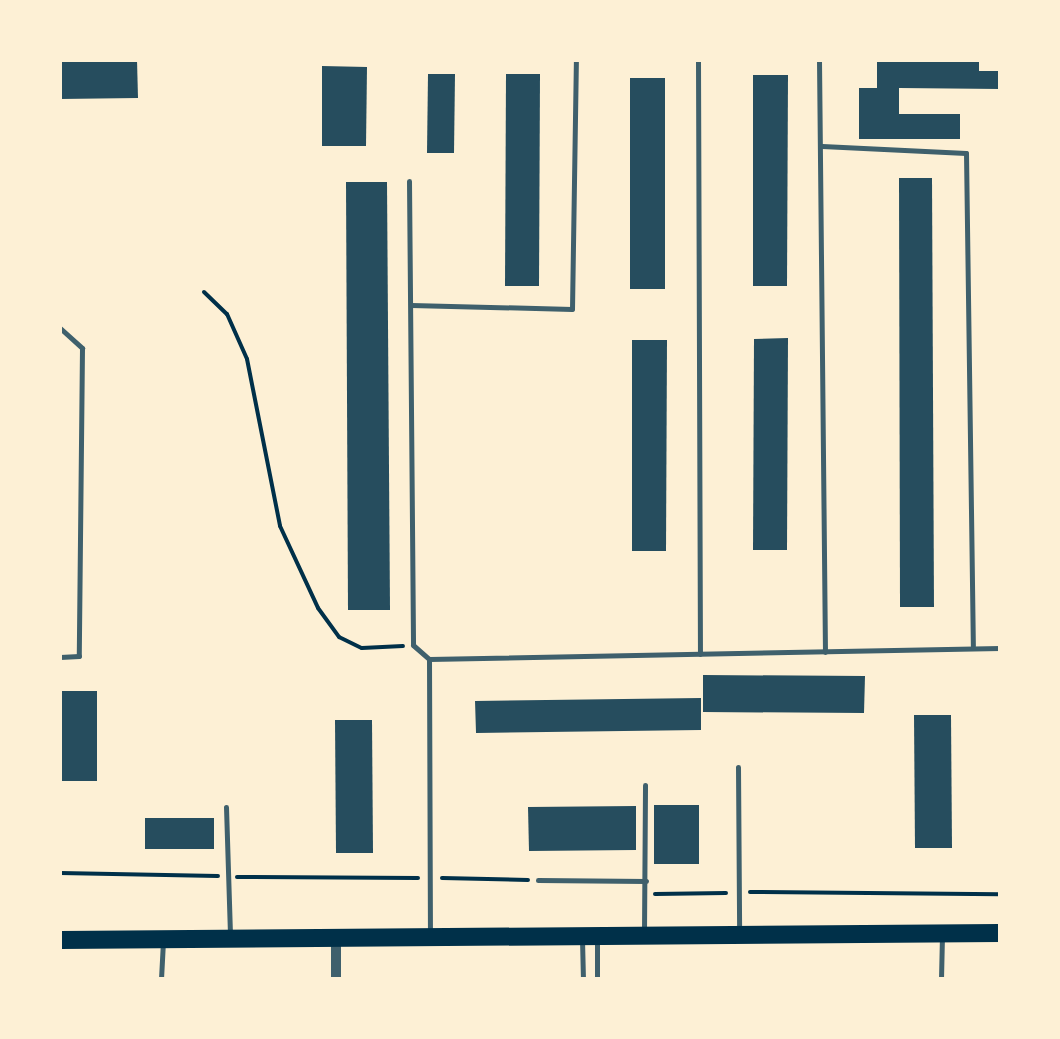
<!DOCTYPE html>
<html>
<head>
<meta charset="utf-8">
<style>
  body { margin:0 }
  #map { position:relative; width:1060px; height:1039px; overflow:hidden; background:#fdf0d5; font-family:Manrope,sans-serif }
  div>[style] { position:absolute }
  .building>* { inset:0; background:#264d5e }
  .path>* { height:4px; margin:-2px; padding:0 2px; transform-origin:2px; border-radius:2px; background:#003049 }
  .service>* { height:5px; margin:-2.5px; padding:0 2.5px; transform-origin:2.5px; border-radius:2.5px; background:#3f606c }
  .minor>* { height:10px; margin:-5px; padding:0 5px; transform-origin:5px; border-radius:5px; background:#3f606c }
  .primary>* { height:18px; margin:-9px; padding:0 9px; transform-origin:9px; border-radius:9px; background:#003049 }
  span { translate:-50% -50%; white-space:nowrap; text-align:center; line-height:1.15; -webkit-text-stroke:8px #fdf0d5; paint-order:stroke }
  .frame { position:absolute; inset:0; border:62px solid #fdf0d5; pointer-events:none }
</style>
</head>
<body>
<div id="map">
  <div class="building">
    <i style="clip-path:polygon(137px 60px,138px 98px,60px 99px,60px 61px)"></i>
    <i style="clip-path:polygon(877px 62px,979px 62px,979px 71px,1000px 71px,1000px 89px,899px 88px,899px 114px,960px 114px,960px 139px,859px 139px,859px 88px,877px 88px)"></i>
    <i style="clip-path:polygon(322px 66px,367px 67px,366px 146px,322px 146px)"></i>
    <i style="clip-path:polygon(428px 74px,455px 74px,454px 153px,427px 153px)"></i>
    <i style="clip-path:polygon(506px 74px,540px 74px,539px 286px,505px 286px)"></i>
    <i style="clip-path:polygon(753px 75px,788px 75px,787px 286px,753px 286px)"></i>
    <i style="clip-path:polygon(630px 78px,665px 78px,665px 289px,630px 289px)"></i>
    <i style="clip-path:polygon(899px 178px,932px 178px,934px 607px,900px 607px)"></i>
    <i style="clip-path:polygon(346px 182px,387px 182px,390px 610px,348px 610px)"></i>
    <i style="clip-path:polygon(788px 338px,787px 550px,753px 550px,754px 339px)"></i>
    <i style="clip-path:polygon(632px 340px,667px 340px,666px 551px,632px 551px)"></i>
    <i style="clip-path:polygon(703px 675px,865px 676px,864px 713px,703px 712px)"></i>
    <i style="clip-path:polygon(60px 691px,97px 691px,97px 781px,60px 781px)"></i>
    <i style="clip-path:polygon(701px 698px,701px 730px,476px 733px,475px 701px)"></i>
    <i style="clip-path:polygon(914px 715px,951px 715px,952px 848px,915px 848px)"></i>
    <i style="clip-path:polygon(335px 720px,372px 720px,373px 853px,336px 853px)"></i>
    <i style="clip-path:polygon(654px 805px,699px 805px,699px 864px,654px 864px)"></i>
    <i style="clip-path:polygon(636px 806px,636px 850px,529px 851px,528px 807px)"></i>
    <i style="clip-path:polygon(145px 818px,214px 818px,214px 849px,145px 849px)"></i>
  </div>
  <div class="path">
    <i style="left:204px;top:292px;width:32px;rotate:44deg"></i>
    <i style="left:227px;top:314px;width:49px;rotate:66deg"></i>
    <i style="left:247px;top:359px;width:170px;rotate:78.8deg"></i>
    <i style="left:280px;top:526px;width:90px;rotate:65.1deg"></i>
    <i style="left:318px;top:608px;width:36px;rotate:54deg"></i>
    <i style="left:339px;top:637px;width:25px;rotate:26deg"></i>
    <i style="left:362px;top:648px;width:41px;rotate:-2.8deg"></i>
    <i style="left:60px;top:873px;width:158px;rotate:1.1deg"></i>
    <i style="left:237px;top:877px;width:181px;rotate:0.3deg"></i>
    <i style="left:442px;top:878px;width:86px;rotate:1.3deg"></i>
    <i style="left:750px;top:892px;width:250px;rotate:0.5deg"></i>
    <i style="left:655px;top:894px;width:71px;rotate:-0.8deg"></i>
  </div>
  <div class="service">
    <i style="left:698px;top:60px;width:594px;rotate:89.81deg"></i>
    <i style="left:819px;top:60px;width:592px;rotate:89.42deg"></i>
    <i style="left:822px;top:146px;width:144px;rotate:2.8deg"></i>
    <i style="left:966px;top:153px;width:493px;rotate:89.2deg"></i>
    <i style="left:409px;top:181px;width:464px;rotate:89.5deg"></i>
    <i style="left:413px;top:645px;width:21px;rotate:41deg"></i>
    <i style="left:429px;top:659px;width:571px;rotate:-1.1deg"></i>
    <i style="left:411px;top:305px;width:161px;rotate:1.4deg"></i>
    <i style="left:572px;top:309px;width:249px;rotate:-89.1deg"></i>
    <i style="left:60px;top:328px;width:30px;rotate:42deg"></i>
    <i style="left:82px;top:348px;width:308px;rotate:90.6deg"></i>
    <i style="left:79px;top:656px;width:19px;rotate:177deg"></i>
    <i style="left:429px;top:659px;width:272px;rotate:89.8deg"></i>
    <i style="left:738px;top:767px;width:162px;rotate:89.6deg"></i>
    <i style="left:226px;top:807px;width:129px;rotate:88.2deg"></i>
    <i style="left:538px;top:880px;width:108px;rotate:0.5deg"></i>
    <i style="left:644px;top:932px;width:147px;rotate:-89.6deg"></i>
    <i style="left:582px;top:939px;width:40px;rotate:88.6deg"></i>
    <i style="left:161px;top:979px;width:38px;rotate:-87deg"></i>
    <i style="left:597px;top:979px;width:37px;rotate:-90deg"></i>
    <i style="left:941px;top:979px;width:44px;rotate:-88.7deg"></i>
  </div>
  <div class="minor">
    <i style="left:336px;top:979px;width:39px;rotate:-90deg"></i>
  </div>
  <div class="primary">
    <i style="left:60px;top:940px;width:940px;rotate:-0.43deg"></i>
  </div>
  <div class="frame"></div>
</div>
</body>
</html>
